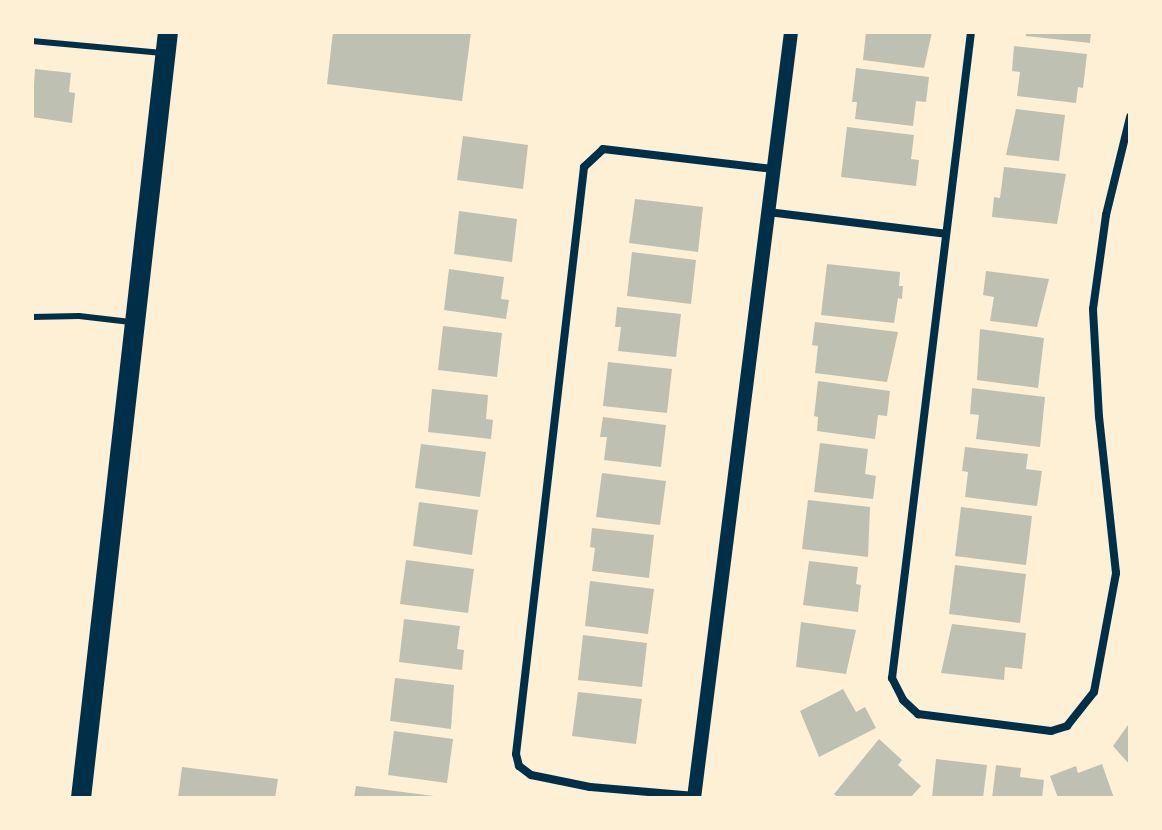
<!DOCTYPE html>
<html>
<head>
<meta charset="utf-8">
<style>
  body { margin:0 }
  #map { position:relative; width:1162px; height:830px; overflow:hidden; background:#fdf0d5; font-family:"Asap Condensed",sans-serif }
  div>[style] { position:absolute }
  .building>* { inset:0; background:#bec0b2 }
  .service>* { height:6px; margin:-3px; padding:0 3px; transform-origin:3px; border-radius:3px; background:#003049 }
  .minor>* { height:8px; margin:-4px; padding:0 4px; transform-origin:4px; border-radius:4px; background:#003049 }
  .tertiary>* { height:14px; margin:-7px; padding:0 7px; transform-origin:7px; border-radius:7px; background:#003049 }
  .primary>* { height:20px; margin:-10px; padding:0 10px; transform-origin:10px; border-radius:10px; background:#003049 }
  span { translate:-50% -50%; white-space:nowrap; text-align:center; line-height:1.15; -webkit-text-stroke:8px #fdf0d5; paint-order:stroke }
  .frame { position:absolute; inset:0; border:34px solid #fdf0d5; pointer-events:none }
</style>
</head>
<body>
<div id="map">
  <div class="building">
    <i style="clip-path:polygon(333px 32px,471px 32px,462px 101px,327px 84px)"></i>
    <i style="clip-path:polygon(866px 32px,932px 32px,924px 68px,863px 60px)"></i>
    <i style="clip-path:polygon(1026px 32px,1091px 32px,1090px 43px,1026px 36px)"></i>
    <i style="clip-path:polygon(1014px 46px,1087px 54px,1083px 88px,1078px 87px,1076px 103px,1017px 96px,1020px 72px,1012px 71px)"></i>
    <i style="clip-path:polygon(856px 68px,929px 77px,926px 102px,916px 101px,913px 126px,855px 119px,857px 102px,852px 102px)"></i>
    <i style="clip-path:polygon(35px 69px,71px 73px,69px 92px,75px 93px,72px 123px,32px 117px)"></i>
    <i style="clip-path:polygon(1016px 109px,1065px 115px,1059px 161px,1006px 155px)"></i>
    <i style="clip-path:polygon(847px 127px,914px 135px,911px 159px,919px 160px,916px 186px,841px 177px)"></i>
    <i style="clip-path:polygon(463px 136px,528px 145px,523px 189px,457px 180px)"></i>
    <i style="clip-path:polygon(1004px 167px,1066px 174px,1057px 224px,992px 217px,994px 197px,1000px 198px)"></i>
    <i style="clip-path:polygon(635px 199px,703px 207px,698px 252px,629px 243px)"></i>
    <i style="clip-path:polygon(459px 211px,517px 219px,512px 262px,454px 254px)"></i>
    <i style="clip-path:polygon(632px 252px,696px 260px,691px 304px,627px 296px)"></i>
    <i style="clip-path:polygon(827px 264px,900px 272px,899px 286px,903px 286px,902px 299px,898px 298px,894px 323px,821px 315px)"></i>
    <i style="clip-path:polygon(449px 269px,504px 277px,501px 299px,509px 300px,506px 319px,444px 310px)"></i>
    <i style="clip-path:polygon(986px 271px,1049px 279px,1037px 327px,990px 321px,994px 297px,983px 295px)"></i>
    <i style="clip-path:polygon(617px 307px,681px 314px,676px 357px,618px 351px,621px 327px,615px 327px)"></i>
    <i style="clip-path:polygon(815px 322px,898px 332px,887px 382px,815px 373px,818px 346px,812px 345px)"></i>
    <i style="clip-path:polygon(443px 326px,502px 333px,497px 377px,438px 370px)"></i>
    <i style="clip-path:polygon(980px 329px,1044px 338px,1038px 388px,977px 380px)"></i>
    <i style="clip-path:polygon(608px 362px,672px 369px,667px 413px,603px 406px)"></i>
    <i style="clip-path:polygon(818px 381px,890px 391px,887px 416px,878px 415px,875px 439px,817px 431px,818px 417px,814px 416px)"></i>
    <i style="clip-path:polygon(972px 388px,1045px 397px,1040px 447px,976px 439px,979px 415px,970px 414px)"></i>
    <i style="clip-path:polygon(432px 389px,488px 395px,486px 419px,493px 420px,491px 439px,428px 432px)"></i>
    <i style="clip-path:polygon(603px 417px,666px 425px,661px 467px,604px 460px,607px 437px,600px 437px)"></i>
    <i style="clip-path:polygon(820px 443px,868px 449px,865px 474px,876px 476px,873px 499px,814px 492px)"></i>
    <i style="clip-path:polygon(421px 444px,486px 452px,480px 497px,415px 488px)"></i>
    <i style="clip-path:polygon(965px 447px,1028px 454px,1026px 469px,1042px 471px,1037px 506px,965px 497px,968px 472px,962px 471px)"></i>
    <i style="clip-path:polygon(602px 473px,666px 481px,660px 525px,596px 517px)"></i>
    <i style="clip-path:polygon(808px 500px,870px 507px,868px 557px,802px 549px)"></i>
    <i style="clip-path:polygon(419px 502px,478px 510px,472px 555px,413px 546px)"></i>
    <i style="clip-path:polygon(961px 507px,1032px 516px,1026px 565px,955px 556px)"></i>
    <i style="clip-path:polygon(592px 528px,654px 535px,649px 578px,592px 571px,595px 548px,590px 547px)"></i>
    <i style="clip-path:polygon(406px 560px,474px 569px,468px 613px,400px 604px)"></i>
    <i style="clip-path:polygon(809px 561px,858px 567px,856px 584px,861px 585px,858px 612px,803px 605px)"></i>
    <i style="clip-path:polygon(955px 565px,1026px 574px,1020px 623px,949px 614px)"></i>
    <i style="clip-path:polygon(590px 581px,654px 589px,648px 634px,585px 626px)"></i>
    <i style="clip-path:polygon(404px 619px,460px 626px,457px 649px,464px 650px,462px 670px,399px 662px)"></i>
    <i style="clip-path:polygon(801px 622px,856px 630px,846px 674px,796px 667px)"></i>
    <i style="clip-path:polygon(952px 624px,1026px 633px,1022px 669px,1005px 667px,1004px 680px,941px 673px)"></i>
    <i style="clip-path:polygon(583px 635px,647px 643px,642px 687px,578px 680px)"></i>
    <i style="clip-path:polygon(395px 678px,454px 685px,451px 729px,390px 721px)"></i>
    <i style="clip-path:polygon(843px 689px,856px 712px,865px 707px,876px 728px,819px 757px,800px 711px)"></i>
    <i style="clip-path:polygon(578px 692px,642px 699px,636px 744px,572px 736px)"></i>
    <i style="clip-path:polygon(1128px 725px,1130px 728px,1130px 765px,1113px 746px)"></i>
    <i style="clip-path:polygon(394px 731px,453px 739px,447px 783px,388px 775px)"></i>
    <i style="clip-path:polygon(879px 739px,902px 760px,898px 765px,921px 786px,910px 798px,839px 798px,834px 794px)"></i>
    <i style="clip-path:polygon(936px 759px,987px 765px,983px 798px,932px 798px)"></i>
    <i style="clip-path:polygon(1102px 764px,1114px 798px,1058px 798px,1050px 776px,1076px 766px,1078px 773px)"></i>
    <i style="clip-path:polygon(996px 765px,1021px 768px,1020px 777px,1044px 780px,1042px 798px,992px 798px)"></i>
    <i style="clip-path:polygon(182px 767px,278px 779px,275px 798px,178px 798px)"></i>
    <i style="clip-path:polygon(356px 786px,434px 796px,434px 798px,354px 798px)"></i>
  </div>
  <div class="service">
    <i style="left:32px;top:41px;width:131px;rotate:5.3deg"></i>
    <i style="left:32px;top:317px;width:47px;rotate:-1.2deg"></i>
    <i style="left:79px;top:316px;width:52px;rotate:6.6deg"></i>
  </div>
  <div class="minor">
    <i style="left:971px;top:32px;width:651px;rotate:96.97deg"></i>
    <i style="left:892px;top:678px;width:25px;rotate:63deg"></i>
    <i style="left:903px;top:700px;width:21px;rotate:43deg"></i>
    <i style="left:918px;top:714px;width:134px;rotate:7.3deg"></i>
    <i style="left:1051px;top:731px;width:17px;rotate:-17deg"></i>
    <i style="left:1067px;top:726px;width:43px;rotate:-51.5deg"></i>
    <i style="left:1094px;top:692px;width:121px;rotate:-79.5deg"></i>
    <i style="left:1116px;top:573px;width:157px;rotate:-96.2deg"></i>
    <i style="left:1099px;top:417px;width:108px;rotate:-93.2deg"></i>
    <i style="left:1093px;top:309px;width:95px;rotate:-82.1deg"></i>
    <i style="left:1106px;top:215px;width:101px;rotate:-76.2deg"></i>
    <i style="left:768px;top:212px;width:179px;rotate:7deg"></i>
    <i style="left:695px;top:796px;width:105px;rotate:-175.1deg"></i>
    <i style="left:590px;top:787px;width:60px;rotate:-168.5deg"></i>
    <i style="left:531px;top:775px;width:15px;rotate:-143deg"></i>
    <i style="left:519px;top:766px;width:12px;rotate:-104deg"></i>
    <i style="left:516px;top:754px;width:591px;rotate:-83.39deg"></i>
    <i style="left:584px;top:167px;width:26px;rotate:-43deg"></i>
    <i style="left:603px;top:149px;width:172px;rotate:6.7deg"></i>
  </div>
  <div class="tertiary">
    <i style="left:694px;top:798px;width:772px;rotate:-82.78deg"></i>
  </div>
  <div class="primary">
    <i style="left:81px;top:798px;width:771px;rotate:-83.52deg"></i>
  </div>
  <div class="frame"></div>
</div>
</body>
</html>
